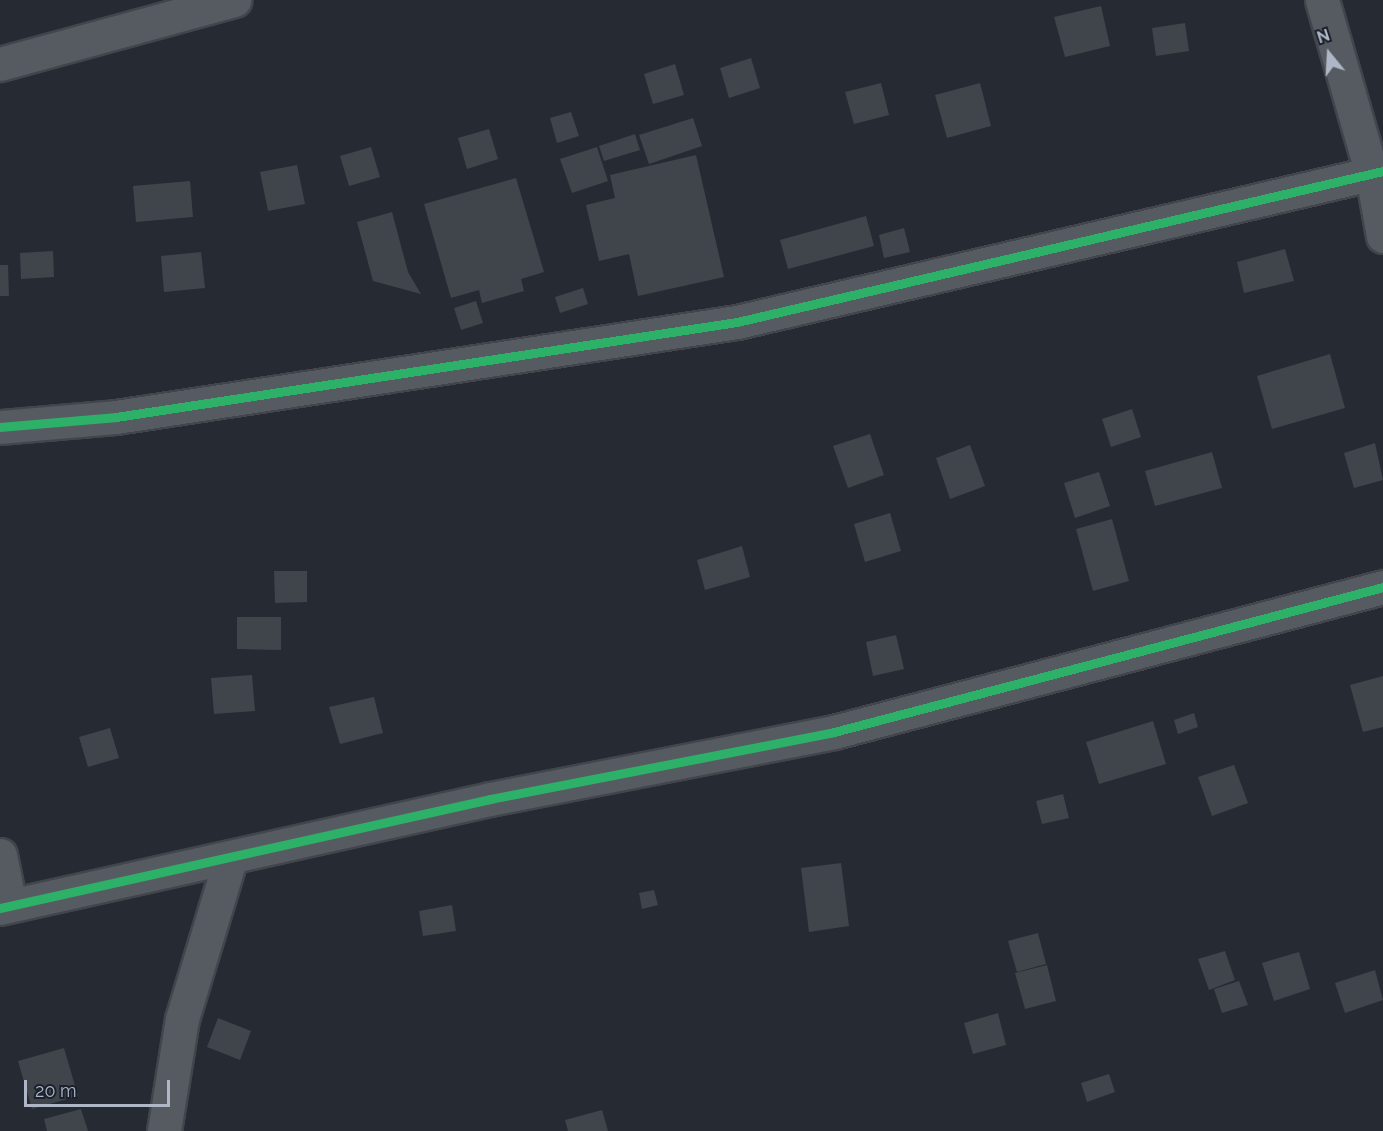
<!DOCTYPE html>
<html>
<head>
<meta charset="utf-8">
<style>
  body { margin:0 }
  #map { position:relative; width:1383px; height:1131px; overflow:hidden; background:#262a33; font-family:Raleway,sans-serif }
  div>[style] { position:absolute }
  .building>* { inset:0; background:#40444b }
  .roads { filter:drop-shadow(2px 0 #42454c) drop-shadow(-2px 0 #42454c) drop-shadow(0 2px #42454c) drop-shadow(0 -2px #42454c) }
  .minor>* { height:33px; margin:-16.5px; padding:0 16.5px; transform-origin:16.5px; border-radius:16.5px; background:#565a61 }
  .cycleway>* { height:9px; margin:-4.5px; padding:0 4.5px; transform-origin:4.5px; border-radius:4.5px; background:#2db169 }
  span { translate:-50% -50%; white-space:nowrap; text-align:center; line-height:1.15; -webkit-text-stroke:6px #1a212d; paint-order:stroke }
  .north { position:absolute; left:1299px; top:24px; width:60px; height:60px; -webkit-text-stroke:4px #1a212d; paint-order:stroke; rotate:342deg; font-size:16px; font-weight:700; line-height:24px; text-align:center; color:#afb6c5 }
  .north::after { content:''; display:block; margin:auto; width:21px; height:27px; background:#afb6c5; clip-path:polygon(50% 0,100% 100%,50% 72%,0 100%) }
  .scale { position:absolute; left:24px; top:1080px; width:146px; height:27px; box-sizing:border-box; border:3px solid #afb6c5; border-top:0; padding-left:8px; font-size:18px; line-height:21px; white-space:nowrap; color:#afb6c5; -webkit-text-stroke:4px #1a212d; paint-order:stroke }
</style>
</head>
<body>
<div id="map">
  <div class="building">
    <i style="clip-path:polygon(1101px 6px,1110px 46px,1065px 57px,1054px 17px)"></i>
    <i style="clip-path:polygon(1185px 23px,1189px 51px,1156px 56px,1152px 28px)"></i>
    <i style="clip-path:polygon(751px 58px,760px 88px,729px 98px,720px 68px)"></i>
    <i style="clip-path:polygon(675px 64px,684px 95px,653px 104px,644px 74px)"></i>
    <i style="clip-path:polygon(881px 83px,889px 115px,854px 124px,845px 92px)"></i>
    <i style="clip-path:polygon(980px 83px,991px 126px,947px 138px,935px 95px)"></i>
    <i style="clip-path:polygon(571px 112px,579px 136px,557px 143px,550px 118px)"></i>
    <i style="clip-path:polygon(693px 118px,702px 146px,649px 164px,639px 135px)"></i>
    <i style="clip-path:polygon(489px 129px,498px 159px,467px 169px,458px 138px)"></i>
    <i style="clip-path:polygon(635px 134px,640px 150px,604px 161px,599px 146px)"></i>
    <i style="clip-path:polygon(371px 147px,380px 177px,349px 186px,340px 156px)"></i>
    <i style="clip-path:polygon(597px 147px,608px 181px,572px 193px,560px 159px)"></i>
    <i style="clip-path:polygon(696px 155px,724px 277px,638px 296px,629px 254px,599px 261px,586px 205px,615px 198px,610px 175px)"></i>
    <i style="clip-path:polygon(297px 165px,305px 204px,268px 211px,260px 172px)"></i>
    <i style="clip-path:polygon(516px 178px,544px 272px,521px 279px,524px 291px,482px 303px,479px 290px,451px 298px,424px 204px)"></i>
    <i style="clip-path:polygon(190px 181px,193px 217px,136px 222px,133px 186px)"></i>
    <i style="clip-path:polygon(392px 212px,408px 272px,421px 294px,373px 281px,357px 222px)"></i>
    <i style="clip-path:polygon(866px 216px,874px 246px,788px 269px,780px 240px)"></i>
    <i style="clip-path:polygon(904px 228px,910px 252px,884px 258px,879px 235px)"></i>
    <i style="clip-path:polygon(1285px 249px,1294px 281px,1244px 293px,1237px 262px)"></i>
    <i style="clip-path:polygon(53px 251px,54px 277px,21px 279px,20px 253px)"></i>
    <i style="clip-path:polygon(201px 252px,205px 288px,164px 292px,161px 256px)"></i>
    <i style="clip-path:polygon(0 265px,8px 265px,9px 296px,0 296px)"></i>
    <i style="clip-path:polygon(583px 288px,588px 304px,560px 313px,555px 297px)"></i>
    <i style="clip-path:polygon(476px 301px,483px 323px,461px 330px,454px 308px)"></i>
    <i style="clip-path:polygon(1330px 354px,1345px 408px,1272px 429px,1257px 376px)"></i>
    <i style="clip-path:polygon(1132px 409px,1141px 437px,1111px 447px,1102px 419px)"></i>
    <i style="clip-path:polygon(870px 434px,884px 475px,848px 488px,833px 446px)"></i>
    <i style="clip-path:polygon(1375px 443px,1383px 480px,1354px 488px,1344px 453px)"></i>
    <i style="clip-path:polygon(970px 445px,985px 486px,950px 499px,936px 458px)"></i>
    <i style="clip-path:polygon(1212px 452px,1222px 488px,1155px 506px,1145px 471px)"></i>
    <i style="clip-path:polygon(1099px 472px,1110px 506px,1075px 518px,1064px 483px)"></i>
    <i style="clip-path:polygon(890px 513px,901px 551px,865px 562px,854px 524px)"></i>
    <i style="clip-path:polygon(1112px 519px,1129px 581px,1093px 591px,1076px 529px)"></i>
    <i style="clip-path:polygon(742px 546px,750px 577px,705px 590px,697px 560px)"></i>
    <i style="clip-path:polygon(274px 571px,307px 571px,307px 602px,275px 603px)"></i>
    <i style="clip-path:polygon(237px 617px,281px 617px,281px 650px,237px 649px)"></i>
    <i style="clip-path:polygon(896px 635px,904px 669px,873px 676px,866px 642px)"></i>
    <i style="clip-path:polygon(252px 675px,255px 711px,214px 714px,211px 678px)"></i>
    <i style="clip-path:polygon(1383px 676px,1383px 727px,1363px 732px,1350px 685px)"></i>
    <i style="clip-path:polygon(374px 697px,383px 733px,340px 744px,329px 707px)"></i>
    <i style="clip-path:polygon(1194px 713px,1198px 727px,1178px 734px,1174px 720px)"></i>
    <i style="clip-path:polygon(1153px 721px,1166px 764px,1099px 784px,1086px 742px)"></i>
    <i style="clip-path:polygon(110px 728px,119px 758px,88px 767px,79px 737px)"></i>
    <i style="clip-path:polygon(1234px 765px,1248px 803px,1212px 816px,1198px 777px)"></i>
    <i style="clip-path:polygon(1063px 794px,1069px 818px,1042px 824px,1036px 801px)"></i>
    <i style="clip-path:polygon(841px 863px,849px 926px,809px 932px,801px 868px)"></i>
    <i style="clip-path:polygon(654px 890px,658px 905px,642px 909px,639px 893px)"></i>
    <i style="clip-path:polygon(452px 905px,456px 931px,423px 936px,419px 911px)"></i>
    <i style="clip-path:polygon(1038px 933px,1046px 964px,1017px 972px,1008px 941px)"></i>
    <i style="clip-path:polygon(1225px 951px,1235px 980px,1209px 990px,1198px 959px)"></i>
    <i style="clip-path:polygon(1299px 952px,1310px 989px,1274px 1001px,1262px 963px)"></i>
    <i style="clip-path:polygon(1047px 965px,1056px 1001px,1025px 1009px,1015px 973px)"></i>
    <i style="clip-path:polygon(1375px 970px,1383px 1000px,1345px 1013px,1335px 983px)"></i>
    <i style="clip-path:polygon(1239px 981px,1248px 1005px,1222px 1013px,1214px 989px)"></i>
    <i style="clip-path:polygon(998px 1013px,1006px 1045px,973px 1054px,964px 1023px)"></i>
    <i style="clip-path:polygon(218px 1018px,251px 1031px,240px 1060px,207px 1047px)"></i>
    <i style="clip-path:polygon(64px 1048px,78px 1096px,32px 1109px,18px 1061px)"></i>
    <i style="clip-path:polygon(1109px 1074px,1115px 1092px,1087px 1102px,1081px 1083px)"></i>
    <i style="clip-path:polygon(81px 1109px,88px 1131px,47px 1131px,44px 1119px)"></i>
    <i style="clip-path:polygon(602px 1110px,608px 1131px,568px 1131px,565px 1120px)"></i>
  </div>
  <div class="roads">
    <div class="minor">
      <i style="left:1322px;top:0;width:181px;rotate:74deg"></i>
      <i style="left:1372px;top:174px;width:63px;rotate:79.9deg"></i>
      <i style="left:0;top:64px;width:243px;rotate:-15.3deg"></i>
      <i style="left:0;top:427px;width:116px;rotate:-4.9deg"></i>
      <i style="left:116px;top:417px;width:628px;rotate:-8.7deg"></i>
      <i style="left:737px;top:322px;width:663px;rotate:-13.16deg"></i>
      <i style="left:0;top:855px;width:51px;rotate:78.7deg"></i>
      <i style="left:0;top:908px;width:502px;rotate:-12.54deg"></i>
      <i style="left:490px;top:799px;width:350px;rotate:-11deg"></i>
      <i style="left:834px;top:732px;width:568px;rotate:-14.79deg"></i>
      <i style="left:164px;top:1131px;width:113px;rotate:-80.9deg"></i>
      <i style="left:182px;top:1019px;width:169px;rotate:-73.2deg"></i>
    </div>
  </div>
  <div class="cycleway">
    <i style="left:0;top:427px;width:116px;rotate:-4.9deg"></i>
    <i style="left:116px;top:417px;width:628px;rotate:-8.7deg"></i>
    <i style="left:737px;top:322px;width:663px;rotate:-13.16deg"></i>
    <i style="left:0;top:908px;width:502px;rotate:-12.54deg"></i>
    <i style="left:490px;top:799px;width:350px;rotate:-11deg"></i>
    <i style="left:834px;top:732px;width:568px;rotate:-14.79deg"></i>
  </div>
  <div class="north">N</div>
  <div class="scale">20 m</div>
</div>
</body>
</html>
